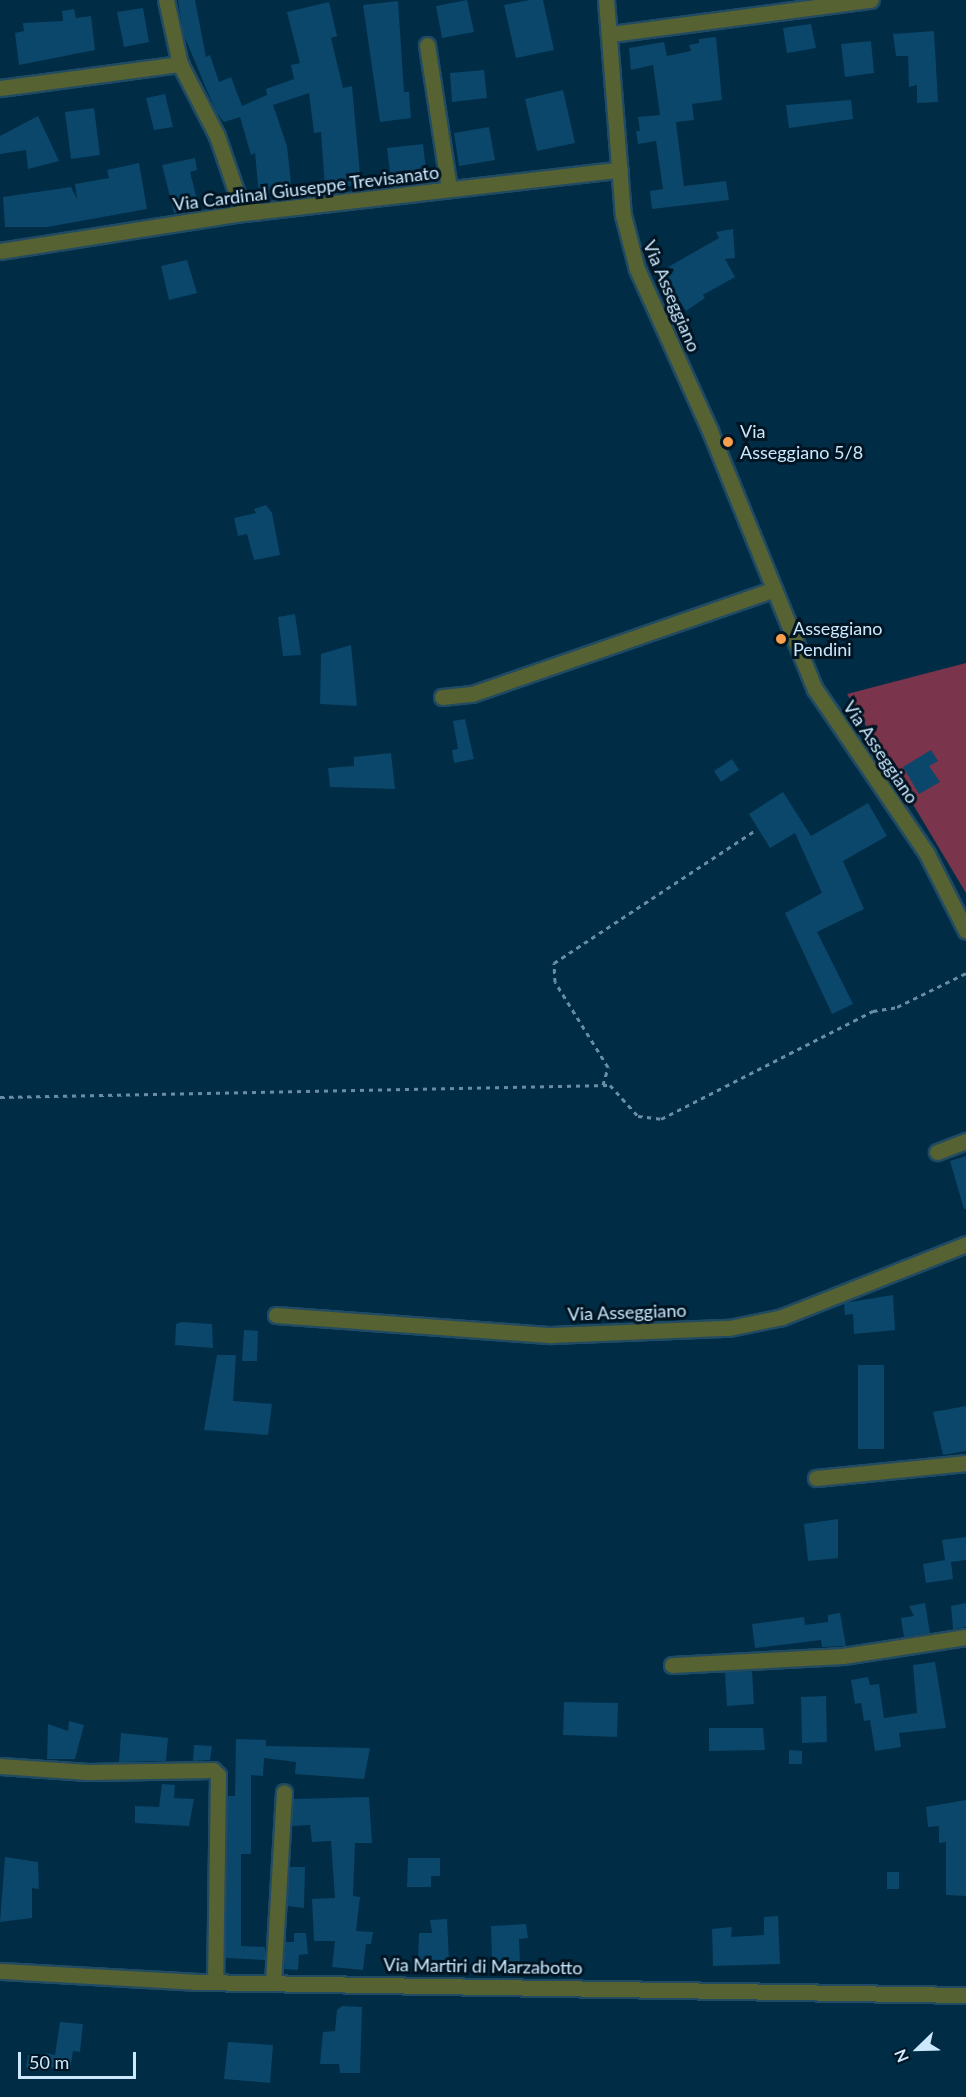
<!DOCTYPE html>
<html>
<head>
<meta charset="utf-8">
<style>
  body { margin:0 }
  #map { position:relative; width:966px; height:2097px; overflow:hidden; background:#002c46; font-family:Lato,sans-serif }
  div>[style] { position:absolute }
  .green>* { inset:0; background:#7a344c }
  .building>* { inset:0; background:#0a476a }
  .path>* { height:3px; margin-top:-1.5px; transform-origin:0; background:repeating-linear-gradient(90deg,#698da4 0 4.5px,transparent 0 9px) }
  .roads { filter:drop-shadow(2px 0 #214a63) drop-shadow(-2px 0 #214a63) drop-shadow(0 2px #214a63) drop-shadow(0 -2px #214a63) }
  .minor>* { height:15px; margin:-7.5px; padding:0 7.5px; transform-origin:7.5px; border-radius:7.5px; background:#566231 }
  .dots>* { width:16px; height:16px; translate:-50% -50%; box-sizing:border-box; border:3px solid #001422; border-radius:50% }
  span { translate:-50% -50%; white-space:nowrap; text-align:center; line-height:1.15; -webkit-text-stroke:6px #001422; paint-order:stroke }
  .street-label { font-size:18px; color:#cce8fd }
  .poi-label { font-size:18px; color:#cce8fd }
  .left { translate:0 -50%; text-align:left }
  .north { position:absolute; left:888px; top:2019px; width:60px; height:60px; -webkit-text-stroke:4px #001422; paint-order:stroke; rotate:247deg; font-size:16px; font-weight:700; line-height:24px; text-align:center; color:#cce8fd }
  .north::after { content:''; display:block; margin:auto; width:21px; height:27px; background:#cce8fd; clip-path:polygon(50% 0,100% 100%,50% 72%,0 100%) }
  .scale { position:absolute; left:18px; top:2052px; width:118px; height:27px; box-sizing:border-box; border:3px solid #cce8fd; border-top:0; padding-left:8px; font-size:18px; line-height:21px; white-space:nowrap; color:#cce8fd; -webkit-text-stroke:4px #001422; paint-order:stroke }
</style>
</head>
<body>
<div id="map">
  <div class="green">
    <i style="clip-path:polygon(966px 663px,966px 893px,847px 694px)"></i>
  </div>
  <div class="building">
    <i style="clip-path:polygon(178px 0,195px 0,206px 57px,210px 55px,219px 82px,231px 77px,242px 106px,267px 95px,266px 89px,294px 79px,291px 65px,300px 63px,287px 12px,329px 2px,337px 36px,331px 38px,343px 88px,352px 86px,361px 185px,325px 188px,321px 132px,314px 133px,309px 93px,273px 105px,287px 146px,292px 192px,259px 195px,255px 153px,251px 155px,240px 117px,224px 122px,216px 112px,183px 33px)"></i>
    <i style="clip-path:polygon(467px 0,474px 32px,442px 38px,436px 6px)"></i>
    <i style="clip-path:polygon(530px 0,543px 0,554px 50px,516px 58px,504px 5px)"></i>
    <i style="clip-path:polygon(398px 1px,404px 92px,409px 92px,411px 118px,380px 122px,363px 5px)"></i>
    <i style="clip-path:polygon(143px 8px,149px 42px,124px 47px,117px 12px)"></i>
    <i style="clip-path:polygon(74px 9px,76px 18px,91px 16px,95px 50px,19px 65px,15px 33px,24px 31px,23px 23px,63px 21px,62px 11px)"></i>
    <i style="clip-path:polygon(811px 24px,816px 48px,787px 53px,783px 28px)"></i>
    <i style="clip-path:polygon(934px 31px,938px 102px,917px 103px,917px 85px,909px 87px,908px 56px,896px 56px,893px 34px)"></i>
    <i style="clip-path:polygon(716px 37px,722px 100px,692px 104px,694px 120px,676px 122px,684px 186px,726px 181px,729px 200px,652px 209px,650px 191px,663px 189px,656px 141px,638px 144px,636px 131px,640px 131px,638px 117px,660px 115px,653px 65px,631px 70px,629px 48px,664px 42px,667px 56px,691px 51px,689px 45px,699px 43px,699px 39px)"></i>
    <i style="clip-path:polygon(871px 41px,874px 73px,845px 77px,841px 44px)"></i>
    <i style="clip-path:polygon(484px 70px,487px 98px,452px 102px,450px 73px)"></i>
    <i style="clip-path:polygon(563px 90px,575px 143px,537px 151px,525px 99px)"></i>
    <i style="clip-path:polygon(165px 94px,173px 127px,154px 130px,146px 98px)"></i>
    <i style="clip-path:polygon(851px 100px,853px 119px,789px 128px,786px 105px)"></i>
    <i style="clip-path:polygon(94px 108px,100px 155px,71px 159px,65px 112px)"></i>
    <i style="clip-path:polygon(38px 116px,59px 161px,28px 169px,26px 150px,0 154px,0 136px)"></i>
    <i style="clip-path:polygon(489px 127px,495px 160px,459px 166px,454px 133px)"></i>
    <i style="clip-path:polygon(423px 144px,427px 178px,391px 181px,387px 148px)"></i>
    <i style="clip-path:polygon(195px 158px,197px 170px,190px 172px,199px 207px,174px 213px,162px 165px)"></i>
    <i style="clip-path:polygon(139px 163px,147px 209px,47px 227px,5px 227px,3px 197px,71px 187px,77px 199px,75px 184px,109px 178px,107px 170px)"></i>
    <i style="clip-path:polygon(733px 229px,735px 258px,725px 259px,735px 277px,703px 295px,705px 298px,686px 311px,661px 271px,719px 238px,716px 232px)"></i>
    <i style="clip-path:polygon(187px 260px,197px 293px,169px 300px,161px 266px)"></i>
    <i style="clip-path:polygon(266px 505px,272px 513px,280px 555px,254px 560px,247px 534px,238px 536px,234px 518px,256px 513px,254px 509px)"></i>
    <i style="clip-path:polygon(295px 614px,301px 655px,283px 656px,278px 617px)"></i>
    <i style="clip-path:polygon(351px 645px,357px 706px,320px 704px,321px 654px)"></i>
    <i style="clip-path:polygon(465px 719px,474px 759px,454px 763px,452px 750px,458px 749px,453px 721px)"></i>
    <i style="clip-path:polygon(931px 750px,938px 761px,929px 766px,940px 782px,919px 794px,903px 767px)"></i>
    <i style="clip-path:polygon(391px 753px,395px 789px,330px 787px,328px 768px,354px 766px,354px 757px)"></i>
    <i style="clip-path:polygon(732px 759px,739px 770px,721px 782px,714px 771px)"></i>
    <i style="clip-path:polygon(783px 792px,811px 836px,868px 803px,887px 836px,843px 861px,864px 909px,817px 932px,853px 1004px,832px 1014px,785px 913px,822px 893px,795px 833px,770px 848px,749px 814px)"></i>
    <i style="clip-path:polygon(966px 1156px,966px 1209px,964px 1209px,950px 1161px)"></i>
    <i style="clip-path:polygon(893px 1295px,895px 1330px,854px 1334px,853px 1314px,845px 1315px,844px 1303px)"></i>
    <i style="clip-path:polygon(182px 1322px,212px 1324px,213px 1348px,175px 1345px,176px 1324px)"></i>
    <i style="clip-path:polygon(244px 1330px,258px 1331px,257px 1361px,242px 1361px)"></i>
    <i style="clip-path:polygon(217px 1355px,236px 1355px,233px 1401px,272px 1404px,268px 1435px,204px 1430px)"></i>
    <i style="clip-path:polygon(858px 1365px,884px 1365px,884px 1449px,858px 1449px)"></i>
    <i style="clip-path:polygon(966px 1406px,966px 1451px,943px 1455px,933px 1412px)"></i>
    <i style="clip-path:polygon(838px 1519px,838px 1558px,808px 1561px,804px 1524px)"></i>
    <i style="clip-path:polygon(966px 1537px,966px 1560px,951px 1562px,953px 1579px,926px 1583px,923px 1564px,945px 1560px,942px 1540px)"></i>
    <i style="clip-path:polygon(925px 1603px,930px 1633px,904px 1637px,901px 1618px,914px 1616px,909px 1606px)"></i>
    <i style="clip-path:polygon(966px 1603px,966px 1627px,953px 1629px,951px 1606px)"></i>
    <i style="clip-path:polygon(840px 1613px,846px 1646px,822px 1647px,821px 1640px,755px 1648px,752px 1624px,804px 1617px,805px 1625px,828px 1622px,828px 1615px)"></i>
    <i style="clip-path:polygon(935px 1662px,946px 1728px,899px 1733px,901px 1747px,875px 1751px,870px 1720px,864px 1721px,861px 1703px,855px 1704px,851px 1680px,868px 1677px,870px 1685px,879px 1684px,884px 1718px,917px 1713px,913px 1665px)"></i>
    <i style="clip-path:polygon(752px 1671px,754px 1704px,727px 1706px,725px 1672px)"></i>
    <i style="clip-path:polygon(826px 1696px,827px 1742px,802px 1743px,801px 1697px)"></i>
    <i style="clip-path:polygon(564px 1702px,618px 1703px,617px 1737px,563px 1735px)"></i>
    <i style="clip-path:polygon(69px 1721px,84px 1725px,75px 1759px,47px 1759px,48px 1724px,68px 1731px)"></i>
    <i style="clip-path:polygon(709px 1728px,763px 1728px,765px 1750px,709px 1751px)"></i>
    <i style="clip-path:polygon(121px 1733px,168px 1738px,166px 1761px,119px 1762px)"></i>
    <i style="clip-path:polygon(236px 1739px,266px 1740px,266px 1746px,370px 1748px,364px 1779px,295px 1774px,296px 1762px,264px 1758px,263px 1776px,251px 1775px,251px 1854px,241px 1854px,241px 1946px,265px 1947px,265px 1960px,225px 1958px,227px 1796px,235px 1796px)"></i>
    <i style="clip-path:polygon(194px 1745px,212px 1746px,210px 1760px,193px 1761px)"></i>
    <i style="clip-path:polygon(789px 1750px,802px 1751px,802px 1764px,789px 1764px)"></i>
    <i style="clip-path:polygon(162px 1784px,175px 1785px,174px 1798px,194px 1799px,189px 1826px,135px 1823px,135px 1806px,159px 1807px)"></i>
    <i style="clip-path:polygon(369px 1797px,372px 1843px,355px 1843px,353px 1896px,360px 1897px,356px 1931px,373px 1932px,371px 1944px,366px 1944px,363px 1970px,332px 1967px,335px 1941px,314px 1941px,312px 1899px,335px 1898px,331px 1841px,312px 1842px,310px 1825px,292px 1826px,293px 1799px)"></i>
    <i style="clip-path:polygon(966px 1800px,966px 1896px,946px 1895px,946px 1842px,939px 1843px,939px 1826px,928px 1827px,926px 1807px)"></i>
    <i style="clip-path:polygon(5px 1857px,38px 1862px,39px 1889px,32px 1888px,32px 1918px,0 1922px)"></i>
    <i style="clip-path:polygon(408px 1858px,440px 1858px,440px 1876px,431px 1876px,431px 1887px,407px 1887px)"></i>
    <i style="clip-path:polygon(290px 1867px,305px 1867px,304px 1908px,287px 1906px)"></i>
    <i style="clip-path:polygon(887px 1872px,899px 1872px,899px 1889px,887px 1889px)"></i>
    <i style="clip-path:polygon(778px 1916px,780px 1964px,713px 1966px,712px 1929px,732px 1927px,731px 1937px,764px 1935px,764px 1917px)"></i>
    <i style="clip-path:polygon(447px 1919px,449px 1961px,418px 1960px,419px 1933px,432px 1933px,430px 1920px)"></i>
    <i style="clip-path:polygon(526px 1924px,528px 1938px,519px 1939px,520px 1961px,492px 1962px,491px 1926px)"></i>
    <i style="clip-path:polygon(294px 1933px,306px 1933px,308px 1954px,299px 1955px,298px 1970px,284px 1969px,285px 1942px,294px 1942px)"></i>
    <i style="clip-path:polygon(342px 2006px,362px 2007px,360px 2073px,340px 2073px,339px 2064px,320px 2064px,323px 2032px,335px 2031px,337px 2010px)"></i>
    <i style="clip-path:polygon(60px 2022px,83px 2024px,80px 2052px,73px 2051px,70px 2070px,43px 2066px,45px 2053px,55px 2055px)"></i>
    <i style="clip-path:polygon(228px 2042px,273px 2045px,270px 2083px,224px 2079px)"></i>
    <i style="clip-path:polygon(28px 2055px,43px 2056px,41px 2069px,26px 2068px)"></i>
  </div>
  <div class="path">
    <i style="left:603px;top:1085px;width:19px;rotate:-74deg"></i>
    <i style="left:608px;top:1067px;width:100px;rotate:-121.9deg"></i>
    <i style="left:555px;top:982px;width:19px;rotate:-93deg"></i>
    <i style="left:554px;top:963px;width:242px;rotate:-33.4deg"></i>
    <i style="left:0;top:1097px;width:610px;rotate:-1.13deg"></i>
    <i style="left:610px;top:1085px;width:42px;rotate:47.9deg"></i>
    <i style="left:638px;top:1116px;width:23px;rotate:7deg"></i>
    <i style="left:661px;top:1119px;width:238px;rotate:-27deg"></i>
    <i style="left:873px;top:1011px;width:24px;rotate:-9deg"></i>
    <i style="left:897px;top:1007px;width:77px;rotate:-26.2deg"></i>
  </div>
  <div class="roads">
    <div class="minor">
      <i style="left:166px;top:0;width:66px;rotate:77.7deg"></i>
      <i style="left:180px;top:64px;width:81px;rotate:62.8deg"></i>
      <i style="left:217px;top:136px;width:65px;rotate:71deg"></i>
      <i style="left:238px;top:197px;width:24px;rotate:38deg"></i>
      <i style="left:606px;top:0;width:216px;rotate:85.5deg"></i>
      <i style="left:623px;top:215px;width:56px;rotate:75.5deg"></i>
      <i style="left:637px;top:269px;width:178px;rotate:65.7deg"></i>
      <i style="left:710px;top:431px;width:279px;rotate:67.9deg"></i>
      <i style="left:815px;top:689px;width:199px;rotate:55.8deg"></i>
      <i style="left:927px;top:854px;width:86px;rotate:63.1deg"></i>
      <i style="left:611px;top:34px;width:262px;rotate:-7.5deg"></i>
      <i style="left:427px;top:45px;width:146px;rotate:81.3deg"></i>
      <i style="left:0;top:88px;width:182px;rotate:-7.6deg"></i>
      <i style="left:0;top:251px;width:239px;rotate:-8.9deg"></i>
      <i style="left:236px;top:214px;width:386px;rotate:-6.6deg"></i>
      <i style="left:442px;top:697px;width:30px;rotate:-6deg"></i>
      <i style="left:472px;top:694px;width:318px;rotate:-19.1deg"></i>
      <i style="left:937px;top:1152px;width:31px;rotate:-21deg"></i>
      <i style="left:276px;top:1315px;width:276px;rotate:4.2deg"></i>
      <i style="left:551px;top:1335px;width:178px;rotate:-2.3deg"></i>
      <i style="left:729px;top:1328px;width:54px;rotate:-11.7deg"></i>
      <i style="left:782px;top:1317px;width:198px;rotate:-21.6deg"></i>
      <i style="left:816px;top:1478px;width:151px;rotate:-5.7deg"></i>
      <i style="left:672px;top:1665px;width:171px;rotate:-3deg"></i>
      <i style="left:843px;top:1656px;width:124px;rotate:-8.8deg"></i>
      <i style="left:0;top:1766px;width:88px;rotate:3.9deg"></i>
      <i style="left:88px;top:1772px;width:125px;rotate:-0.9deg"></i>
      <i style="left:213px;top:1770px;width:7px;rotate:45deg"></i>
      <i style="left:218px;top:1775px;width:207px;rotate:90.8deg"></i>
      <i style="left:0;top:1971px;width:196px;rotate:3.2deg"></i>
      <i style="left:196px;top:1982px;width:770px;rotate:0.97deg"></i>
      <i style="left:273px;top:1983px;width:191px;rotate:-86.7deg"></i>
    </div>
  </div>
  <div class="dots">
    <i style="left:728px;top:442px;background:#f99f4d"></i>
    <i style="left:781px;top:639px;background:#f99f4d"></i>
  </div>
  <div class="street-label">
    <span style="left:306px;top:188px;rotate:-7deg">Via Cardinal Giuseppe Trevisanato</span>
    <span style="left:672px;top:296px;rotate:67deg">Via Asseggiano</span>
    <span style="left:881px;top:752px;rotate:56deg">Via Asseggiano</span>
    <span style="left:627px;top:1312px;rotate:-2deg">Via Asseggiano</span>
    <span style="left:483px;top:1966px;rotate:1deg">Via Martiri di Marzabotto</span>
  </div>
  <div class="poi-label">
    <span class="left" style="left:740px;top:442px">Via<br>Asseggiano 5/8</span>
    <span class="left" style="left:793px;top:639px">Asseggiano<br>Pendini</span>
  </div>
  <div class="north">N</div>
  <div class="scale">50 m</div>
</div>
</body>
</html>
